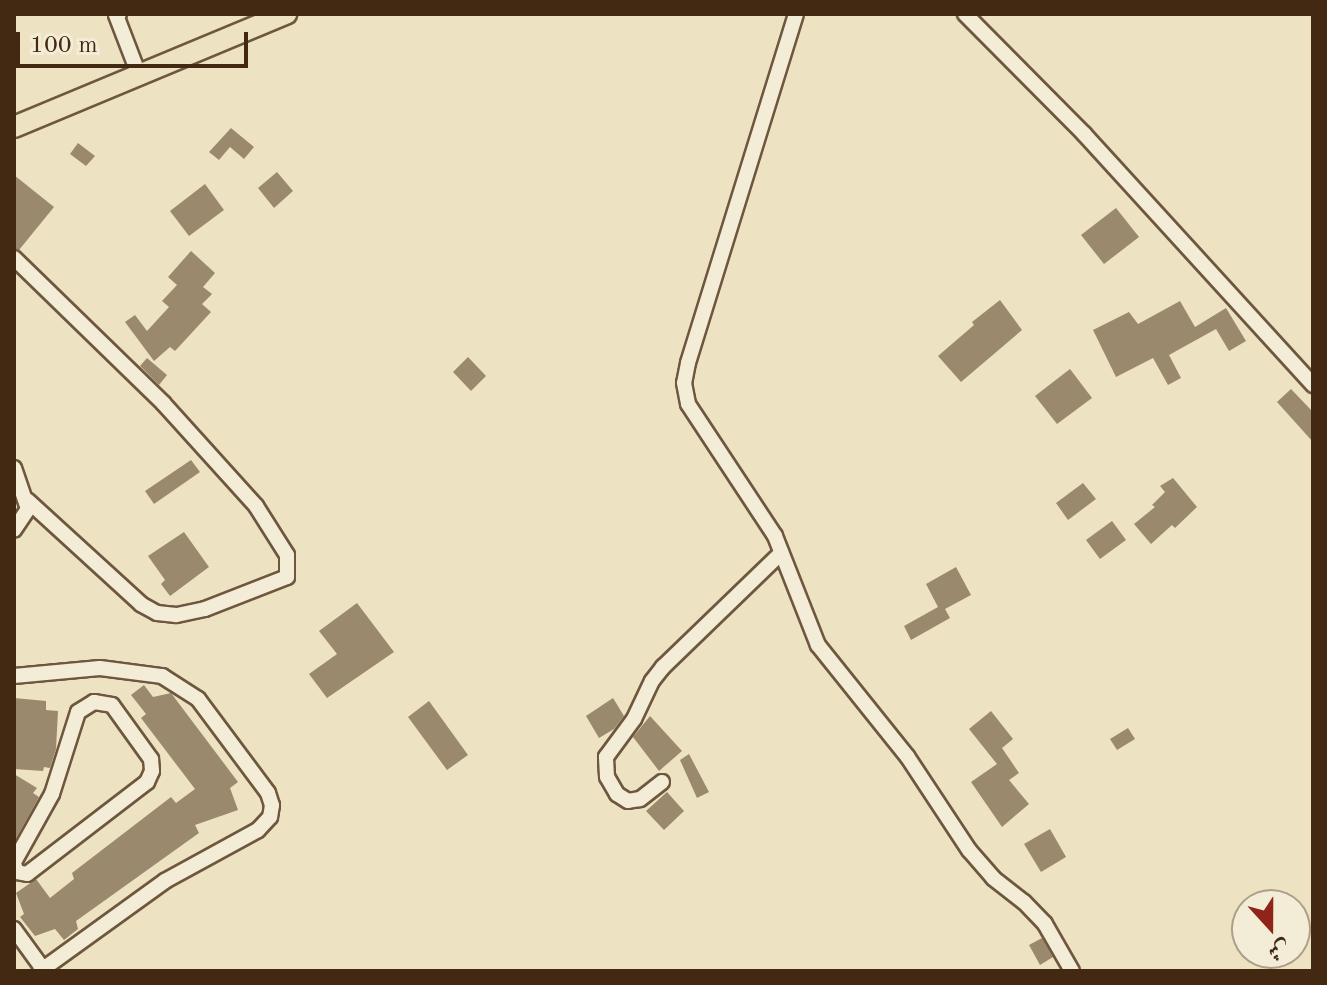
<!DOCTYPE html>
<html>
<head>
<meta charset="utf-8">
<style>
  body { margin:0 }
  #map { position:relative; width:1327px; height:985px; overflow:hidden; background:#ede2c2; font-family:"Old Standard TT",Amiri,serif }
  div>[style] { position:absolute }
  .building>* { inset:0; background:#9b896e }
  .roads { filter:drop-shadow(2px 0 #6e573e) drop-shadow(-2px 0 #6e573e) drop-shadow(0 2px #6e573e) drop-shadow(0 -2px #6e573e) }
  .minor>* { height:14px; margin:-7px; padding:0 7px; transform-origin:7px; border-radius:7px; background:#f3ecd7 }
  .primary>* { height:20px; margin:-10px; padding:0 10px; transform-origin:10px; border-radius:10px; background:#ede2c2 }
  span { translate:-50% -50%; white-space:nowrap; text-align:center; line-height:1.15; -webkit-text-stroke:7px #f3ecd7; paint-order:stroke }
  .frame { position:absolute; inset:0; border:16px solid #432912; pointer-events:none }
  .north { position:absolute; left:1231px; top:889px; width:80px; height:80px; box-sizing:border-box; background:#f3ecd7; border:2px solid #ad9e88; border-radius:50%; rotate:159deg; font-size:22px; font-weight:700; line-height:32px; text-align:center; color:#432912 }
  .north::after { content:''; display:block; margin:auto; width:28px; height:36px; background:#8f2418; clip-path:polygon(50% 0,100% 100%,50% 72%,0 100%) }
  .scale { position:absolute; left:16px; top:32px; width:232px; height:36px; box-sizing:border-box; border:4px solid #432912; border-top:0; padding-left:10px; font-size:24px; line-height:28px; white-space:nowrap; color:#432912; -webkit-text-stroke:6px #f3ecd7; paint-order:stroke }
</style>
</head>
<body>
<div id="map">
  <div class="building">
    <i style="clip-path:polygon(231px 128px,254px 147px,244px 159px,230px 147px,219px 160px,209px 152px)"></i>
    <i style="clip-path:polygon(78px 143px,95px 156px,86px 166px,70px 154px)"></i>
    <i style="clip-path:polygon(277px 172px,293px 191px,274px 208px,258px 188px)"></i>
    <i style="clip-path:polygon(14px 175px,54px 207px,19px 250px,14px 248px)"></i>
    <i style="clip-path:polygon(205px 184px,224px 210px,189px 236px,170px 211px)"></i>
    <i style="clip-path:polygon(1116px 208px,1139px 237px,1104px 264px,1081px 235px)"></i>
    <i style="clip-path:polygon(191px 251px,215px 273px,203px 287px,212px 294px,202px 304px,211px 312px,175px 351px,170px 347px,154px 361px,125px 322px,135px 315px,147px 331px,169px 307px,162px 301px,177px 285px,168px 277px)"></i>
    <i style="clip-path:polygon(1000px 300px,1022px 330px,961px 382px,938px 356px,974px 325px,972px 322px)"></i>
    <i style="clip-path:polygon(1180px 301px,1195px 327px,1226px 308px,1246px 341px,1229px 351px,1216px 329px,1169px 355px,1181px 378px,1168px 385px,1153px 358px,1116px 377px,1093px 330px,1129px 312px,1138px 324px)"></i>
    <i style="clip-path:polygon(468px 357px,486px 376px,471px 391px,453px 372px)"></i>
    <i style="clip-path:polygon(147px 358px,167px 375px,159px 385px,140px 366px)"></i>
    <i style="clip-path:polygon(1070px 369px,1092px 398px,1057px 424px,1035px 396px)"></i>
    <i style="clip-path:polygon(1291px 389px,1313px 412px,1313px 442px,1277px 402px)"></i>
    <i style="clip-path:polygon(191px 460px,200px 472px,154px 504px,145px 491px)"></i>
    <i style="clip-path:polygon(1173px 478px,1197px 507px,1175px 528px,1172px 525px,1151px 544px,1134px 524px,1155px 507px,1152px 505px,1165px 492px,1160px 486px)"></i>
    <i style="clip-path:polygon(1083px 483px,1096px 499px,1068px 520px,1056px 503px)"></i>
    <i style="clip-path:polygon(1112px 521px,1126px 540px,1100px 559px,1086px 540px)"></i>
    <i style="clip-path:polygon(184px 532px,209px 567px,170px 596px,161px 584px,165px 580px,148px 556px)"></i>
    <i style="clip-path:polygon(956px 567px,971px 595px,945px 609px,950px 618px,911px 640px,904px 626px,938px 607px,926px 584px)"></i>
    <i style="clip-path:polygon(357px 603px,394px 652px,327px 698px,309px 674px,337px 654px,319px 631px)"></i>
    <i style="clip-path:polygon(144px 685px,153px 697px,171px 693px,238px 782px,230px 788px,238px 810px,195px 825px,199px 833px,76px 921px,78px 929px,64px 940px,55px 929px,35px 936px,20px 917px,24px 914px,16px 893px,36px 879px,50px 898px,74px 879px,72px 873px,171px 797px,176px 803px,195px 789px,141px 718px,146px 714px,131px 695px)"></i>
    <i style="clip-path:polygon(14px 698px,46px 701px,46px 710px,58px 711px,56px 749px,50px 768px,44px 767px,43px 771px,14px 769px)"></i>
    <i style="clip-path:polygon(613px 698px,624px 716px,614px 729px,599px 738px,586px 716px)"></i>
    <i style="clip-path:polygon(429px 701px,468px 755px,447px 770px,408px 717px)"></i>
    <i style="clip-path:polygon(991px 711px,1013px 739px,1002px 748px,1019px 773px,1009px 780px,1029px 804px,1002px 827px,971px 782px,997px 764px,969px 729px)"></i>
    <i style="clip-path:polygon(650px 716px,682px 751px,659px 771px,633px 737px)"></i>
    <i style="clip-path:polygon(1128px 728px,1135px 739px,1117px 750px,1110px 739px)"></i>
    <i style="clip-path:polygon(689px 754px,709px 792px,697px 798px,680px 760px)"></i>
    <i style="clip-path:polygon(14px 774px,37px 788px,33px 793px,39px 797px,14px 842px)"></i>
    <i style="clip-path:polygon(667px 792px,684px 811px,664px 830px,646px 811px)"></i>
    <i style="clip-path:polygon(1050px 829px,1066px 857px,1041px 872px,1024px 844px)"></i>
    <i style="clip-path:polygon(1042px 938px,1053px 957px,1040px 965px,1029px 945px)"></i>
  </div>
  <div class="roads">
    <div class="minor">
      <i style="left:119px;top:14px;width:3px;rotate:162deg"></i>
      <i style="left:116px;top:15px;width:64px;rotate:69deg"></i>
      <i style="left:796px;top:14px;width:365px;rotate:107.2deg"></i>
      <i style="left:688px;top:363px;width:20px;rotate:101deg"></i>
      <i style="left:684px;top:383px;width:21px;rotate:79deg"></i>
      <i style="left:688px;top:404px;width:158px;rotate:56.6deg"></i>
      <i style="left:775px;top:536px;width:117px;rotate:68.5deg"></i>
      <i style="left:818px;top:645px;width:142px;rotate:51.3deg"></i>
      <i style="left:907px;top:756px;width:113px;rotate:56.6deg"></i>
      <i style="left:969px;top:850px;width:37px;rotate:49deg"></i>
      <i style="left:993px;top:878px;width:39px;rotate:38deg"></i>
      <i style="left:1024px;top:902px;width:30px;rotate:46deg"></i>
      <i style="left:1045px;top:924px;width:54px;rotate:60.1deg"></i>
      <i style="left:965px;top:14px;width:169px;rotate:45.2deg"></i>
      <i style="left:1084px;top:134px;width:340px;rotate:47.6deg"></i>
      <i style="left:14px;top:258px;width:208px;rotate:44.2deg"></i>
      <i style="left:163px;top:403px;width:139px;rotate:47.9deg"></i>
      <i style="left:256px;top:506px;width:58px;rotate:57.7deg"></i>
      <i style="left:287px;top:555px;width:22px;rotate:90deg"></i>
      <i style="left:287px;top:577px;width:88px;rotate:158.7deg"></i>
      <i style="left:205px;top:609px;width:30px;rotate:168deg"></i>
      <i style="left:176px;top:615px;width:19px;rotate:-174deg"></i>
      <i style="left:157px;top:613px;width:18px;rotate:-151deg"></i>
      <i style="left:141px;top:604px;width:154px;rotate:-137.6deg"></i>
      <i style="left:14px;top:468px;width:43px;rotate:71.1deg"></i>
      <i style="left:28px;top:509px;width:25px;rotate:124deg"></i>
      <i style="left:14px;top:676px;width:86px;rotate:-5.3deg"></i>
      <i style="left:100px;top:668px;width:63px;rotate:7.4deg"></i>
      <i style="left:162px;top:676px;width:43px;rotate:32.6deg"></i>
      <i style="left:198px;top:699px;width:117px;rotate:53.3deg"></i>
      <i style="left:268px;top:793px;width:13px;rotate:72deg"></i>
      <i style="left:272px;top:805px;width:12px;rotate:99deg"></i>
      <i style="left:270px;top:817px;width:18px;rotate:133deg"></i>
      <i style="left:258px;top:830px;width:106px;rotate:151.3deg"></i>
      <i style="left:165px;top:881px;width:154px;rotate:144.2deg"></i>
      <i style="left:662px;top:782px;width:28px;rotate:142deg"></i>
      <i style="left:640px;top:799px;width:12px;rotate:171deg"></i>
      <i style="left:628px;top:801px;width:13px;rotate:-148deg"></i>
      <i style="left:617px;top:794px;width:20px;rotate:-120deg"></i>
      <i style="left:607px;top:777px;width:20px;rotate:-93deg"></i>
      <i style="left:606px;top:757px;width:47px;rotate:-53.6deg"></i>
      <i style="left:634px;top:719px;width:42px;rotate:-64.7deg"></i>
      <i style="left:652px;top:681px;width:18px;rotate:-52deg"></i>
      <i style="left:663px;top:667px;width:164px;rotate:-44deg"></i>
      <i style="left:14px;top:862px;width:78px;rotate:-60.8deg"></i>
      <i style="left:52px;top:794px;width:86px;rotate:-72.4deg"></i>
      <i style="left:78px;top:712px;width:19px;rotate:-32deg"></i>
      <i style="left:94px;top:702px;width:18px;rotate:9deg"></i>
      <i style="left:112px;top:705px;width:67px;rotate:54.2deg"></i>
      <i style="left:151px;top:759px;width:12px;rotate:85deg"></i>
      <i style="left:152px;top:771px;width:12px;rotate:114deg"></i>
      <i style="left:147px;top:782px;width:151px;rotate:142.5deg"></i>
      <i style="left:27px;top:874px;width:10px;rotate:-169deg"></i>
      <i style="left:17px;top:872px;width:9px;rotate:-111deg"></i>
      <i style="left:14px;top:929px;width:49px;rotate:54.1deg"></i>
    </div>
    <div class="primary">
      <i style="left:14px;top:127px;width:295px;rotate:-22.6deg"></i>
    </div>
  </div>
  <div class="frame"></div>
  <div class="north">ش</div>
  <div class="scale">100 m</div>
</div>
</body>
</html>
